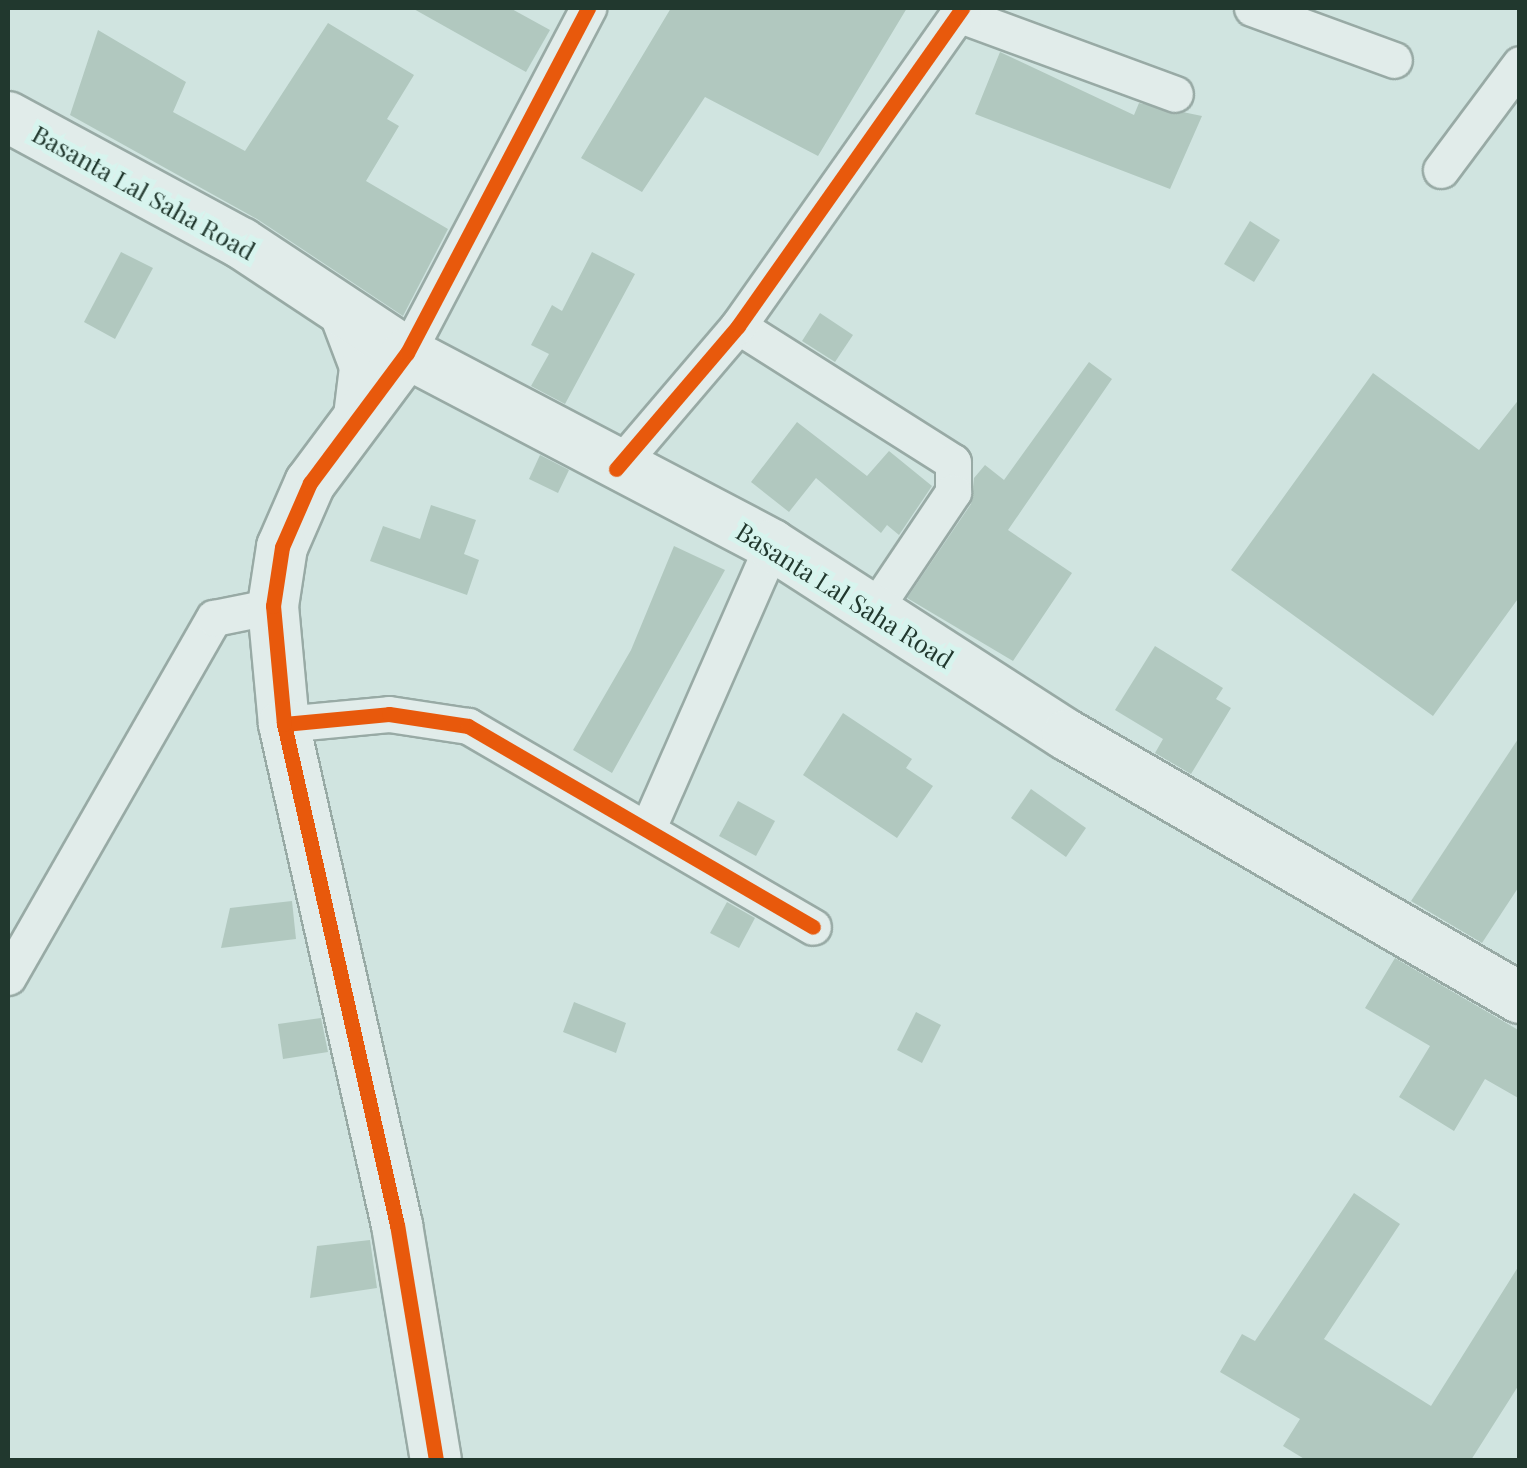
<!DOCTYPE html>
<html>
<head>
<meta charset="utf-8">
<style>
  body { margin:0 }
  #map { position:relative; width:1527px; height:1468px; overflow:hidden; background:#d0e4e0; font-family:"Playfair Display",serif }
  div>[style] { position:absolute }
  .building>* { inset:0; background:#b1c8bf }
  .roads { filter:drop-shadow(2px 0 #98aaa5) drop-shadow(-2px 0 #98aaa5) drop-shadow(0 2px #98aaa5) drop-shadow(0 -2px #98aaa5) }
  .street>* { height:35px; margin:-17.5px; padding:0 17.5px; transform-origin:17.5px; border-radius:17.5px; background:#e1ecea }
  .secondary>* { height:50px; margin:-25px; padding:0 25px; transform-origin:25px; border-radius:25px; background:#e1ecea }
  .cycleway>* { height:15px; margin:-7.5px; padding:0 7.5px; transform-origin:7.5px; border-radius:7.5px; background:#e8590c }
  span { translate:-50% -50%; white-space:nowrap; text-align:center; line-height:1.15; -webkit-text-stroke:10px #d7f4ee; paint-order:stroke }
  .street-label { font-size:25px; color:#21382e }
  .frame { position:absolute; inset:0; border:10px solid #21382e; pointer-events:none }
</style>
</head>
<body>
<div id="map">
  <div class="building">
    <i style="clip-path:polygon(412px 8px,510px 8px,550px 30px,526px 72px)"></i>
    <i style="clip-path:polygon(671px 8px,907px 8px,818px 156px,705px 97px,642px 192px,581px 158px)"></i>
    <i style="clip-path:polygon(328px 23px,414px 75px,387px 119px,399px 126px,366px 181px,448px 229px,403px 316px,257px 219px,70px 115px,98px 30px,186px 82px,173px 112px,245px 151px)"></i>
    <i style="clip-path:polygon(1000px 52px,1134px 115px,1139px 103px,1202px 116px,1170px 189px,975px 114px)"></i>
    <i style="clip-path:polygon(1250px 221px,1280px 240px,1254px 282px,1224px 264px)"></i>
    <i style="clip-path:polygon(121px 252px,153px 268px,115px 339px,84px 322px)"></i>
    <i style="clip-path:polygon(592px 252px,635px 274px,565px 404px,531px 386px,549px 354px,531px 345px,552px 305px,562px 311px)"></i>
    <i style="clip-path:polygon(820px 313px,853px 335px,835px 362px,802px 341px)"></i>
    <i style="clip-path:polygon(1089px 362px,1112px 379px,1008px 530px,1072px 573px,1013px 661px,907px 598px,971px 504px,974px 478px,985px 465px,1004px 480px)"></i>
    <i style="clip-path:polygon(1373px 373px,1479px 450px,1520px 398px,1520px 596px,1433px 716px,1231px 570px)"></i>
    <i style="clip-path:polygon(797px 422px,867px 476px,889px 451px,932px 486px,899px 535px,887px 525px,881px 533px,816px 478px,789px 512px,751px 482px)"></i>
    <i style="clip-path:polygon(540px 455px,569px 470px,558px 493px,529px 479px)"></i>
    <i style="clip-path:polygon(431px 505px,476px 520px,464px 554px,479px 560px,467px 595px,370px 561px,383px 526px,420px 539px)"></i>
    <i style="clip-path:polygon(674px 546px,725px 570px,612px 773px,573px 750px,631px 650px)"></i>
    <i style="clip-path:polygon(1155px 646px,1223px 688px,1216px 699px,1231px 708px,1191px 774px,1155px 753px,1163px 739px,1115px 710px)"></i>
    <i style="clip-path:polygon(843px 713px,912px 759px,906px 768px,933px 786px,897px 838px,803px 775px)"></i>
    <i style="clip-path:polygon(1520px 736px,1520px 885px,1482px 943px,1411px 901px)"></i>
    <i style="clip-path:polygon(1031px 789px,1086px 828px,1066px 857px,1011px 818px)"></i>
    <i style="clip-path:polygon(738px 801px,775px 821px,756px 856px,719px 836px)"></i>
    <i style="clip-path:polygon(292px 901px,296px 939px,221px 948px,230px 908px)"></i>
    <i style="clip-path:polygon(727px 902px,755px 918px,739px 948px,710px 933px)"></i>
    <i style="clip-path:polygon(1395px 958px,1520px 1031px,1520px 1099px,1485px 1079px,1454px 1131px,1399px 1097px,1430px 1046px,1365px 1008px)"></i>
    <i style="clip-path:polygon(574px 1002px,626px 1023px,616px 1053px,563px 1032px)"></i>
    <i style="clip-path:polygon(916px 1012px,941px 1025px,922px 1063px,897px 1050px)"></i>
    <i style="clip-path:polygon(321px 1018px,328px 1052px,283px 1059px,278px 1024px)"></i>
    <i style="clip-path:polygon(1354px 1193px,1400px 1224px,1324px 1339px,1431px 1406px,1520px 1264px,1520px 1383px,1471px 1460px,1306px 1460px,1283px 1446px,1300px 1419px,1220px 1372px,1242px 1334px,1255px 1341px)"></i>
    <i style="clip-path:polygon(370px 1240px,377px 1288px,310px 1298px,317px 1246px)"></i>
  </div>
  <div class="roads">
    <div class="street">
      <i style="left:1252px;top:8px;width:151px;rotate:20.1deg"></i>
      <i style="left:958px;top:14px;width:231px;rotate:20.2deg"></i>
      <i style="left:1441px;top:170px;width:132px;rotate:-53.3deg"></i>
      <i style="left:334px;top:306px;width:65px;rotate:69.3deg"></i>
      <i style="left:357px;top:367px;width:56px;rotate:97.1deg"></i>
      <i style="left:738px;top:326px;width:254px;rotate:32.3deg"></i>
      <i style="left:953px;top:462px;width:30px;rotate:90deg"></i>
      <i style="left:953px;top:492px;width:143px;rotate:123.9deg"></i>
      <i style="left:407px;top:353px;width:390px;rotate:-62.3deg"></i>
      <i style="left:616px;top:469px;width:188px;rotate:-49.5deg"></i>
      <i style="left:738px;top:326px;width:389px;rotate:-54.8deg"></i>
      <i style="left:284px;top:724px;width:105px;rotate:-5.4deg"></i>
      <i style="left:389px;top:714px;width:80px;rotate:8.6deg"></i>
      <i style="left:468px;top:726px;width:399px;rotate:30.2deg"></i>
      <i style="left:648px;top:828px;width:309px;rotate:-66.3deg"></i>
      <i style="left:8px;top:977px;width:414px;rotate:-60.2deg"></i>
      <i style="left:214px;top:618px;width:60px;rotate:-11.5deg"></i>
    </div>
    <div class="secondary">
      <i style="left:8px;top:117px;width:265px;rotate:28.4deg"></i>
      <i style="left:241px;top:243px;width:199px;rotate:33.5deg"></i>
      <i style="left:407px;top:353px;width:412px;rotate:27.7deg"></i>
      <i style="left:772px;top:545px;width:351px;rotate:32.8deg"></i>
      <i style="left:1067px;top:735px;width:524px;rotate:30.14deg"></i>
      <i style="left:407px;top:353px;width:162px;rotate:126.7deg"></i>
      <i style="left:310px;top:483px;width:70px;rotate:113.6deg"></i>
      <i style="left:282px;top:547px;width:60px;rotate:98.7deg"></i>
      <i style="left:273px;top:606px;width:119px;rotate:84.7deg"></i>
      <i style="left:284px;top:724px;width:514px;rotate:77.29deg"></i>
      <i style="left:397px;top:1225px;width:238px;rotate:80.6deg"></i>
    </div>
  </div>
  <div class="cycleway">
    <i style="left:616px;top:469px;width:188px;rotate:-49.5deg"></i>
    <i style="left:738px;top:326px;width:389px;rotate:-54.8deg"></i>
    <i style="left:284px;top:724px;width:105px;rotate:-5.4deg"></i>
    <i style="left:389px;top:714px;width:80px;rotate:8.6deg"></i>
    <i style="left:468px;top:726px;width:399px;rotate:30.2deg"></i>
    <i style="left:436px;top:1460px;width:238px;rotate:-99.4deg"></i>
    <i style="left:397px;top:1225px;width:514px;rotate:-102.71deg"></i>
    <i style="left:284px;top:724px;width:119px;rotate:-95.3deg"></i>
    <i style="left:273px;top:606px;width:60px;rotate:-81.3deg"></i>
    <i style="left:282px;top:547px;width:70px;rotate:-66.4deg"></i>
    <i style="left:310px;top:483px;width:162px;rotate:-53.3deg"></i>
    <i style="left:407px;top:353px;width:390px;rotate:-62.3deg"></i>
  </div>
  <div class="street-label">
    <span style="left:144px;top:192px;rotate:29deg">Basanta Lal Saha Road</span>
    <span style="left:845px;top:595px;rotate:32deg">Basanta Lal Saha Road</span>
  </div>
  <div class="frame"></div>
</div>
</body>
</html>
